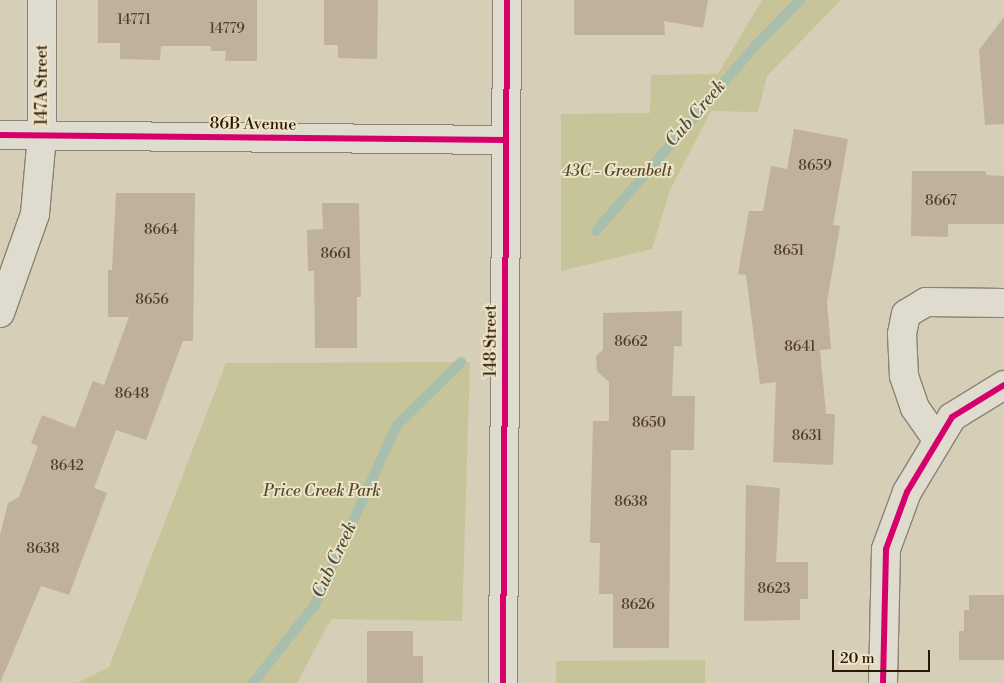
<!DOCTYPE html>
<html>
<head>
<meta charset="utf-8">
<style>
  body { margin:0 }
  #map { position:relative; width:1004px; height:683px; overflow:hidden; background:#d6ceb6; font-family:"Libre Bodoni",serif }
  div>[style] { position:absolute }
  .green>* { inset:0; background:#c7c49a }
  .stream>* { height:10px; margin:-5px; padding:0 5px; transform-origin:5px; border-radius:5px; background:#a8bfae }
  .building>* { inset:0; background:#bfb19d }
  .roads { filter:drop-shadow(1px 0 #8a8373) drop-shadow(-1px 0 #8a8373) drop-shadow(0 1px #8a8373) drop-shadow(0 -1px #8a8373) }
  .minor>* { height:28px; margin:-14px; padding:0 14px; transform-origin:14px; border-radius:14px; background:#dfdccf }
  .cycleway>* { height:6px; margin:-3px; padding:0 3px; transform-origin:3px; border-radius:3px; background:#d6006c }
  span { translate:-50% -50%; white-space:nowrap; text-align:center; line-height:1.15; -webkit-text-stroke:4px #ede4c7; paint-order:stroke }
  .number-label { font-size:14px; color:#513d2b }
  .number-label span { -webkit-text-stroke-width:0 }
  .street-label { font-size:16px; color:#2c1605 }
  .park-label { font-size:16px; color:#57482b; font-style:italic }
  .water-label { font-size:18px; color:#514f3f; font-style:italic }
  .scale { position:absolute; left:832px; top:650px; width:98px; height:22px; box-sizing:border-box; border:2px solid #2c1605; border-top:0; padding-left:6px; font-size:15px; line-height:18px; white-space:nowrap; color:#2c1605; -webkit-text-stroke:4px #ede4c7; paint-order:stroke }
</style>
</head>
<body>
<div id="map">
  <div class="green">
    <i style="clip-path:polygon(762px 0,841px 0,767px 76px,758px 112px,711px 111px,670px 190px,652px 249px,561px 271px,561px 114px,650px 113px,651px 75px,718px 74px)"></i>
    <i style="clip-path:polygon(470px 362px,462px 621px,331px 619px,297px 683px,77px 683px,109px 667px,226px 363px)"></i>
    <i style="clip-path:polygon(705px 660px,705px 683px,556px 683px,556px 661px)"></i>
  </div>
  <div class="stream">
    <i style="left:596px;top:231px;width:243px;rotate:-49.3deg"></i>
    <i style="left:754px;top:47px;width:66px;rotate:-45.6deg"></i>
    <i style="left:253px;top:683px;width:98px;rotate:-51.6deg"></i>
    <i style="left:314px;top:606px;width:199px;rotate:-65.4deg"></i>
    <i style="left:397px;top:425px;width:90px;rotate:-44.5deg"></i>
  </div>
  <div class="building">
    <i style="clip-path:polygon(98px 0,257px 0,257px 61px,225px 61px,226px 51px,211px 51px,211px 46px,161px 46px,160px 60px,120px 59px,120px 43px,98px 43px)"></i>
    <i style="clip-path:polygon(324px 0,378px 0,377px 59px,338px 58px,338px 45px,324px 45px)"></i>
    <i style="clip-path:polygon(574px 0,708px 0,703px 28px,664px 21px,665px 35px,574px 35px)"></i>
    <i style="clip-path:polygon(1004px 17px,1004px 124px,985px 125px,979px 50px)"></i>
    <i style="clip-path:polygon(794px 129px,848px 139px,833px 225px,840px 226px,827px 302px,831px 349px,820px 350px,826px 414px,835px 414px,833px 465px,773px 462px,776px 382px,760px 384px,746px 275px,738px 274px,749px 211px,763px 211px,771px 166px,787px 169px)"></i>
    <i style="clip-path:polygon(912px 171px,986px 171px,986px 175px,1004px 176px,1004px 224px,948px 224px,948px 237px,911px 236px)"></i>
    <i style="clip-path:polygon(116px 193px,195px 193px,193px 341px,183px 341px,146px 440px,116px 430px,94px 488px,107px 493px,69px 595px,41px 586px,0 683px,0 535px,8px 503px,19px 497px,38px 446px,31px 443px,42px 415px,75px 428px,93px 381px,104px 385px,129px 317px,108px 317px,108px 270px,112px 270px)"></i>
    <i style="clip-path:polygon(322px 203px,359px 203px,361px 297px,357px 297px,357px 348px,315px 348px,314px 271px,308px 271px,307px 230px,323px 229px)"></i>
    <i style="clip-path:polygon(682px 311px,682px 346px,674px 346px,672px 396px,695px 396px,694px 450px,671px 450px,669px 648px,613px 648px,613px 594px,599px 594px,600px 543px,590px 543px,593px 421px,609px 421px,609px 382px,597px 371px,596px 356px,603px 350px,603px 313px)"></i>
    <i style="clip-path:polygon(746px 485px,780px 488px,776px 562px,808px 562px,808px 599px,800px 599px,800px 620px,744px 621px)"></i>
    <i style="clip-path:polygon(969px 595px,1004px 595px,1004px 660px,959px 660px,959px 631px,964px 631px,964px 610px,969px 610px)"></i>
    <i style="clip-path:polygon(367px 631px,413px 631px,413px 656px,423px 656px,423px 683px,367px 683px)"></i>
  </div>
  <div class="roads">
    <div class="minor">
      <i style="left:0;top:135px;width:506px;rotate:0.57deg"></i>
      <i style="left:0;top:313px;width:105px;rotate:-70.5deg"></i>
      <i style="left:35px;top:214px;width:79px;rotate:-84.9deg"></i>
      <i style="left:42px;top:135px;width:135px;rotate:-90deg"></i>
      <i style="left:936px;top:438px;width:37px;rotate:-125deg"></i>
      <i style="left:915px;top:408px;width:34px;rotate:-109deg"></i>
      <i style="left:904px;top:376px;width:42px;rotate:-92.7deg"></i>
      <i style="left:902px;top:334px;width:20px;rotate:-79deg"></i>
      <i style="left:906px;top:314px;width:23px;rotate:-31deg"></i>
      <i style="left:926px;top:302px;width:78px;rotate:0.7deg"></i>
      <i style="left:503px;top:683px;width:683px;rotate:-89.66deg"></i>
      <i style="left:883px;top:683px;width:134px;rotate:-88.7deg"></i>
      <i style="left:886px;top:549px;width:61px;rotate:-69.8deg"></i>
      <i style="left:907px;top:492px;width:87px;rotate:-59deg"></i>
      <i style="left:952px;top:417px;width:61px;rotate:-31.6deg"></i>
    </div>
  </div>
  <div class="cycleway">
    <i style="left:0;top:135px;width:506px;rotate:0.57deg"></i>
    <i style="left:503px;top:683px;width:683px;rotate:-89.66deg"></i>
    <i style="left:883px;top:683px;width:134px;rotate:-88.7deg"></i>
    <i style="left:886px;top:549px;width:61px;rotate:-69.8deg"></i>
    <i style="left:907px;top:492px;width:87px;rotate:-59deg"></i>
    <i style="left:952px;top:417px;width:61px;rotate:-31.6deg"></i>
  </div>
  <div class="number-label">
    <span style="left:134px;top:20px">14771</span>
    <span style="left:227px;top:29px">14779</span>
    <span style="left:815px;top:166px">8659</span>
    <span style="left:941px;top:201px">8667</span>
    <span style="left:161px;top:230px">8664</span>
    <span style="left:789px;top:251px">8651</span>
    <span style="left:336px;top:254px">8661</span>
    <span style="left:152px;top:300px">8656</span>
    <span style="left:631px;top:342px">8662</span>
    <span style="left:800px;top:347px">8641</span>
    <span style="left:132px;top:394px">8648</span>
    <span style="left:649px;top:423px">8650</span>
    <span style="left:807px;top:436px">8631</span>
    <span style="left:67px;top:466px">8642</span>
    <span style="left:631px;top:502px">8638</span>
    <span style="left:43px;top:549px">8638</span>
    <span style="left:774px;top:589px">8623</span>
    <span style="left:638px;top:605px">8626</span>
  </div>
  <div class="street-label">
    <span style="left:42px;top:85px;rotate:-90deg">147A Street</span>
    <span style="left:253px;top:124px;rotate:1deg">86B Avenue</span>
    <span style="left:491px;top:341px;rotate:-90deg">148 Street</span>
  </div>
  <div class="park-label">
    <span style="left:617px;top:171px">43C - Greenbelt</span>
    <span style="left:322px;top:491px">Price Creek Park</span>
  </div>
  <div class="water-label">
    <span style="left:696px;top:114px;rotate:-49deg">Cub Creek</span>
    <span style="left:335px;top:560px;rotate:-65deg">Cub Creek</span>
  </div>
  <div class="scale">20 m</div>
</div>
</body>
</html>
